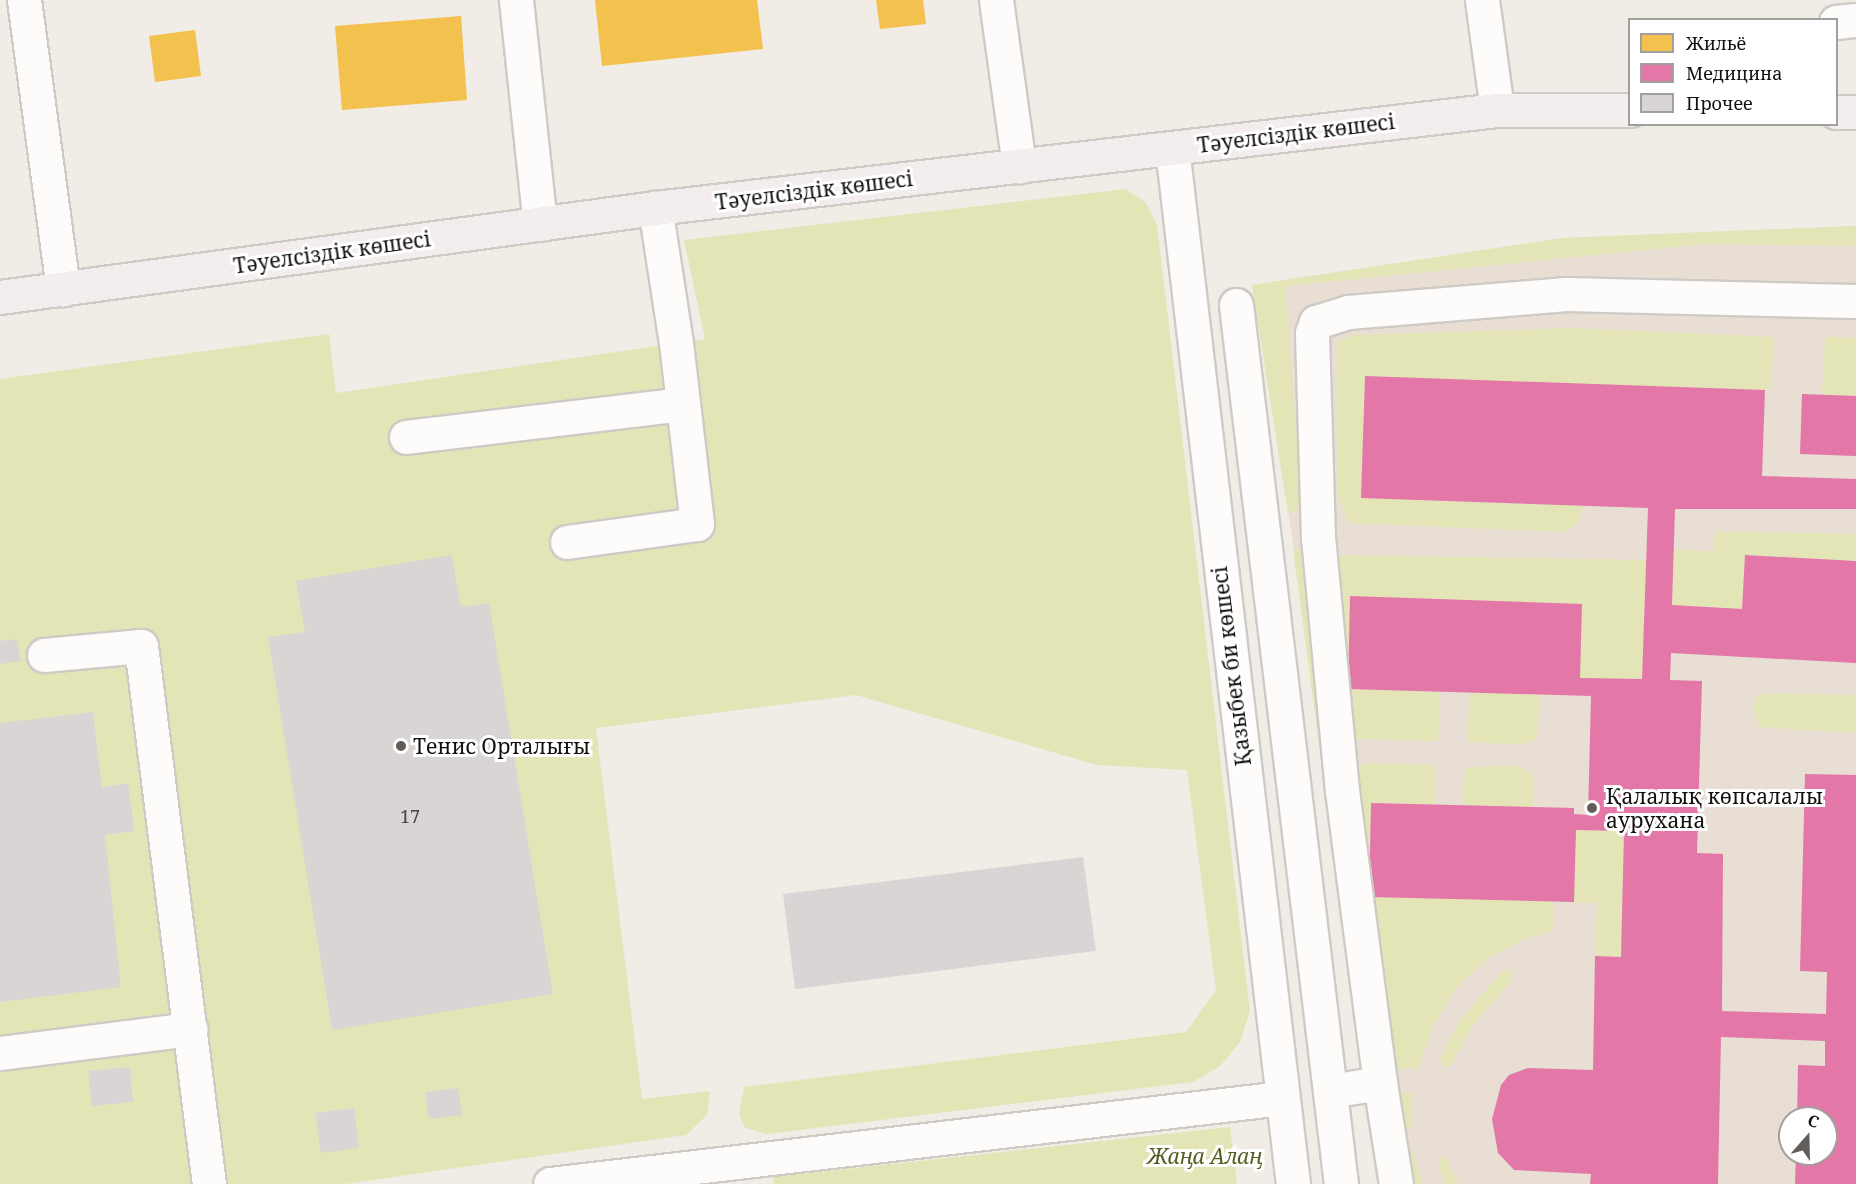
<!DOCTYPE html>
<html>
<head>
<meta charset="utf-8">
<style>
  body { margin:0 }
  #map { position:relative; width:1856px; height:1184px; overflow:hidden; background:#f1ece6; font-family:"Noto Serif",serif }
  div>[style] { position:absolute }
  .built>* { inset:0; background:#e8ded3 }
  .green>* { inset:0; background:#e3e5b7 }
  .homes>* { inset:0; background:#f2c14e }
  .health>* { inset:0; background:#e377a8 }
  .building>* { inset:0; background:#d9d5d5 }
  .roads { filter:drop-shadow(2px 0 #cecac6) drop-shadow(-2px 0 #cecac6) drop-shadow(0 2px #cecac6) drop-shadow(0 -2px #cecac6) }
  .minor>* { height:33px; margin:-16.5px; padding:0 16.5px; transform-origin:16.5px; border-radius:16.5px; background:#fdfcfb }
  .major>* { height:33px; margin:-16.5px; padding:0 16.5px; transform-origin:16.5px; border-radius:16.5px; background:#f4eded }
  .dots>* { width:16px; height:16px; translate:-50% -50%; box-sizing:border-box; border:3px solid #fff; border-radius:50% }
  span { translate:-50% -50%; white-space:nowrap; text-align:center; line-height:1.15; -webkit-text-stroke:6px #fff; paint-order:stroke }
  .number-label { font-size:18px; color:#464340 }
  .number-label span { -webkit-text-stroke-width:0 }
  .street-label { font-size:21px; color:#13110d }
  .poi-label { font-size:21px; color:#13110d }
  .left { translate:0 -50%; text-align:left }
  .park-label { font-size:21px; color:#575c20; font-style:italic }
  .legend { position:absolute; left:1628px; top:18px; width:210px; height:108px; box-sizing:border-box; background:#fff; border:2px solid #a1a09e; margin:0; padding:8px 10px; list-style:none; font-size:18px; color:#13110d }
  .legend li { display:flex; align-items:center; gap:12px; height:30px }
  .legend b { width:30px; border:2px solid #a1a09e }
  .north { position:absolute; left:1778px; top:1106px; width:60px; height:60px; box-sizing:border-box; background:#fff; border:2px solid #a1a09e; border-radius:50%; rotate:20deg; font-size:16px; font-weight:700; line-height:24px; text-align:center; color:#13110d }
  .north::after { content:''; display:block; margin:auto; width:21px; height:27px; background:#615e59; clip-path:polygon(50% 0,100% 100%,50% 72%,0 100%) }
</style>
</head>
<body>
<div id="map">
  <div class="built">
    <i style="clip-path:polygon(evenodd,1856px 226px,1856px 1184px,1377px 1184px,1292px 536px,1252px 285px,1563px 238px,1856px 226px,1790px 1118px,1826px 1118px,1826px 1154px,1790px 1154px,1790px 1118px)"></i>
  </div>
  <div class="green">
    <i style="clip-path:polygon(1126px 189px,1146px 203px,1157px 225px,1250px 1011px,1240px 1042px,1220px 1066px,1193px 1082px,767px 1134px,745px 1128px,739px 1115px,744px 1087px,1186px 1032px,1216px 990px,1187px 770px,1097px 765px,856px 695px,596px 728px,642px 1099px,710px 1091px,707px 1115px,686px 1135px,345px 1184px,0 1184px,0 379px,329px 334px,336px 393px,705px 339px,684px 240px)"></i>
    <i style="clip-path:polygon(1856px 226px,1856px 246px,1705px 244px,1285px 286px,1301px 499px,1295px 511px,1288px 513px,1252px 285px,1563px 238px)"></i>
    <i style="clip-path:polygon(1571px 328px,1774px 337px,1771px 385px,1765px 390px,1365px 377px,1361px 498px,1583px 506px,1578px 522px,1565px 532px,1348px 523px,1338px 495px,1338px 341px,1352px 335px)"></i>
    <i style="clip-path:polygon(1825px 337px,1856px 338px,1856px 396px,1822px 395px)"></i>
    <i style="clip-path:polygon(1715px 531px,1856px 534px,1856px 561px,1745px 555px,1742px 609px,1672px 605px,1674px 549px,1713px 552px)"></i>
    <i style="clip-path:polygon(1293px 549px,1300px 549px,1305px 555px,1362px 1066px)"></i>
    <i style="clip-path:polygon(1341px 555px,1646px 560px,1642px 679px,1580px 678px,1582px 604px,1350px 596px,1348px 689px,1440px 692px,1438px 741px,1357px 739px,1349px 733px,1334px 562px)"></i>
    <i style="clip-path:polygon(1469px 692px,1540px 695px,1537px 738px,1522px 745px,1468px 742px)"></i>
    <i style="clip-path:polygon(1764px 693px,1856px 695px,1856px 733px,1760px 727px,1752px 710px,1757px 697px)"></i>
    <i style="clip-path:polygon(1365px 763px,1436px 765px,1435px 804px,1371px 803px,1554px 901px,1554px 930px,1524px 939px,1488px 958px,1456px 988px,1432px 1029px,1418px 1069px,1391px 1068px,1353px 770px)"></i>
    <i style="clip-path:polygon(1518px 766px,1530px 772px,1533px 779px,1533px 807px,1463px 805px,1465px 767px)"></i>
    <i style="clip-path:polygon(1576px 830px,1624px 831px,1621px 957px,1595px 956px,1597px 903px,1574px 902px)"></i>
    <i style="clip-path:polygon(1511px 970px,1511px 981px,1473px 1025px,1451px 1065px,1443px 1068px,1440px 1059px,1461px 1018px,1503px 971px)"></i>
    <i style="clip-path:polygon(1393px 1092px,1411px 1093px,1411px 1128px,1399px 1129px)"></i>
    <i style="clip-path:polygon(1230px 1127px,1237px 1184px,774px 1184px,773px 1177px)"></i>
    <i style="clip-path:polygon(1413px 1152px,1419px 1173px,1423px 1184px,1406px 1184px,1402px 1154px)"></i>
    <i style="clip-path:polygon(1441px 1158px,1447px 1159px,1458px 1184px,1445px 1184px,1438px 1164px)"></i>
  </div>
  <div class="homes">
    <i style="clip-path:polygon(595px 0,757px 0,763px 49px,602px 66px)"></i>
    <i style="clip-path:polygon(876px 0,923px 0,926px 24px,880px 29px)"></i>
    <i style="clip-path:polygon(461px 16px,467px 100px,342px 110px,335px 26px)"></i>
    <i style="clip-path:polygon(195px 30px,201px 76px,155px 82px,149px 36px)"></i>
  </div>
  <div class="health">
    <i style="clip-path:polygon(1365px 376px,1765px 390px,1762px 476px,1856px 479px,1856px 509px,1675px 509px,1672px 605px,1742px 609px,1745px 555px,1856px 561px,1856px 663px,1671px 653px,1670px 680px,1702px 681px,1697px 853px,1723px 854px,1722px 1011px,1826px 1014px,1827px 972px,1800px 971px,1805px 774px,1856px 775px,1856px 1184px,1795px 1184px,1796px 1154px,1826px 1154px,1826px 1118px,1797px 1118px,1798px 1065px,1825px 1066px,1825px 1041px,1721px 1037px,1718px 1184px,1590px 1184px,1591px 1174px,1514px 1170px,1498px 1153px,1492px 1119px,1501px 1085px,1509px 1075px,1528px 1068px,1593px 1070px,1595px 956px,1621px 957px,1624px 831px,1576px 830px,1574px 902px,1369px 897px,1371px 803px,1574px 808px,1574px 814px,1588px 815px,1591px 696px,1348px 689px,1350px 596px,1582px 604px,1580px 678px,1642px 679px,1648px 508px,1361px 498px)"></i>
    <i style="clip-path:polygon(1802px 394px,1856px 396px,1856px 456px,1800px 454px)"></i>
  </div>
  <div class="building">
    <i style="clip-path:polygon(452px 555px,461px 607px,489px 603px,553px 994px,332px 1030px,268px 637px,305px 632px,296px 581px)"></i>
    <i style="clip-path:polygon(17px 639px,21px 661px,0 664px,0 641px)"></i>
    <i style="clip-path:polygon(93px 712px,102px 787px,128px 783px,134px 831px,105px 835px,121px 987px,0 1002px,0 723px)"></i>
    <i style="clip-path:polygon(1083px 857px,1096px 951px,795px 989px,783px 894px)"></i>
    <i style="clip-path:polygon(130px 1067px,133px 1102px,92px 1106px,88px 1071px)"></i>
    <i style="clip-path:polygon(458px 1088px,462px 1115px,429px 1119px,425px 1092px)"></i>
    <i style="clip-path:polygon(354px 1108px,359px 1148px,321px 1153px,315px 1113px)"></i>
  </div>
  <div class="roads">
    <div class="minor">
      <i style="left:24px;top:0;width:292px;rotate:82.3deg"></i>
      <i style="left:516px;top:0;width:225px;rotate:83.9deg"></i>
      <i style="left:996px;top:0;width:168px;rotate:82.1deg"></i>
      <i style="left:1482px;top:0;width:111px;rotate:82.2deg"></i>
      <i style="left:1836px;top:22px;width:20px;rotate:-6deg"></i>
      <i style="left:1172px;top:148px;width:1043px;rotate:83.34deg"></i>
      <i style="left:1236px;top:305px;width:885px;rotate:83.19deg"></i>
      <i style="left:406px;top:437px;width:278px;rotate:-6.8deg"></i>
      <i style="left:567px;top:542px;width:131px;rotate:-7.9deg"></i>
      <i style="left:697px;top:524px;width:182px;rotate:-96.6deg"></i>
      <i style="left:676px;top:343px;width:137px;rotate:-98.8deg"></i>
      <i style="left:44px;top:655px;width:97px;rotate:-5.3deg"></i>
      <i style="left:141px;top:646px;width:542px;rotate:82.8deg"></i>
      <i style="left:0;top:1053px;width:192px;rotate:-7.2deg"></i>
      <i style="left:1380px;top:1083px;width:294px;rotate:-97.4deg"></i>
      <i style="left:1342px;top:791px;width:255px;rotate:-95.4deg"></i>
      <i style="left:1318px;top:537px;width:204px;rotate:-91.7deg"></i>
      <i style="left:1312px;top:333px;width:12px;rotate:-70deg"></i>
      <i style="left:1316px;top:322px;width:34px;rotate:-17deg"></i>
      <i style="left:1348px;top:312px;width:219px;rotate:-4.7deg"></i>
      <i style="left:1566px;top:294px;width:290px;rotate:1.4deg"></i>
      <i style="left:1330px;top:1091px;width:51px;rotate:-9.1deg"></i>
      <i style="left:1380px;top:1083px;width:102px;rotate:81deg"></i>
      <i style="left:550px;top:1184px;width:737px;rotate:-6.7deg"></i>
    </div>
    <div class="major">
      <i style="left:1836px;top:112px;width:20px"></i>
      <i style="left:0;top:297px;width:661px;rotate:-7.74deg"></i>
      <i style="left:655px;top:208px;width:848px;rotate:-6.64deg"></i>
      <i style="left:1497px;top:110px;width:133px"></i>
    </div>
  </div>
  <div class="dots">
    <i style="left:401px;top:746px;background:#615e59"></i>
    <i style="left:1592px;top:808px;background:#615e59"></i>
  </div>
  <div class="number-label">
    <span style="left:410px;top:816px">17</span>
  </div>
  <div class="street-label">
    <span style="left:1296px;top:133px;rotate:-7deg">Тәуелсіздік көшесі</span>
    <span style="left:814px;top:190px;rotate:-7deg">Тәуелсіздік көшесі</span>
    <span style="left:332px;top:252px;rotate:-8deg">Тәуелсіздік көшесі</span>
    <span style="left:1231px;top:666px;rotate:-97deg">Қазыбек би көшесі</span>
  </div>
  <div class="poi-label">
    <span class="left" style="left:413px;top:746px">Тенис Орталығы</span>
    <span class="left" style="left:1606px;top:808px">Қалалық көпсалалы<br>аурухана</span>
  </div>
  <div class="park-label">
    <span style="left:1205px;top:1156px">Жаңа Алаң</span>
  </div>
  <ul class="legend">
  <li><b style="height:16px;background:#f2c14e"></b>Жильё</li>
  <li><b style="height:16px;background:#e377a8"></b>Медицина</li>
  <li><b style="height:16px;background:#d9d5d5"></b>Прочее</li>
  </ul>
  <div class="north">С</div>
</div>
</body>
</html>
